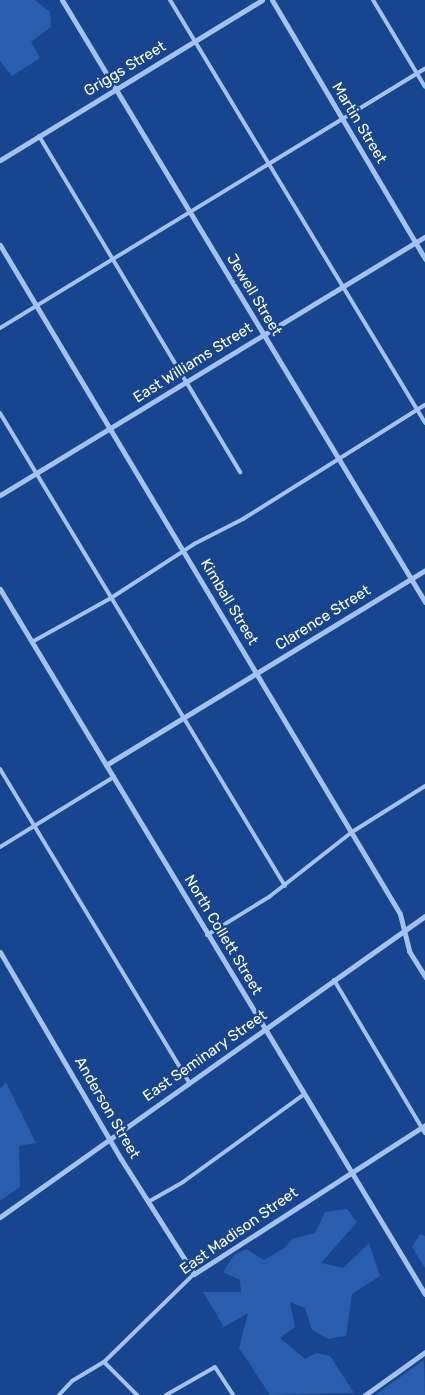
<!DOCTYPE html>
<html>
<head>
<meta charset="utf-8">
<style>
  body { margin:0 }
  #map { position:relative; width:425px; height:1395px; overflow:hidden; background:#17458f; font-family:Rubik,sans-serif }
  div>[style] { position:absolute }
  .green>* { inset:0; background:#295eae }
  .service>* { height:4px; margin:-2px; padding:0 2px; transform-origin:2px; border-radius:2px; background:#a4c2f0 }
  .minor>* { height:5px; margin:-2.5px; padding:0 2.5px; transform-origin:2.5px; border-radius:2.5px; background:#a4c2f0 }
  span { translate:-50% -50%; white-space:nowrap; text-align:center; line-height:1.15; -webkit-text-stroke:5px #17458f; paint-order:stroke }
  .street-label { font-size:15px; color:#fff }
</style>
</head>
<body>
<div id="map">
  <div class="green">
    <i style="clip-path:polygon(0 0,35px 0,50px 12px,51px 27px,31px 42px,40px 58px,12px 76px,0 61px)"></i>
    <i style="clip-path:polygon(6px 1082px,36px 1143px,19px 1146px,20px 1187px,0 1201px,0 1089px)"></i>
    <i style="clip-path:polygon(347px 1209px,357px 1222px,321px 1263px,343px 1268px,369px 1243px,380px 1276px,352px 1294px,346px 1336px,328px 1339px,312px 1330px,305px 1308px,290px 1302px,295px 1327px,280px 1338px,305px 1359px,316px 1353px,330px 1356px,354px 1393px,270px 1395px,239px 1348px,248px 1313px,224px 1327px,203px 1292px,241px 1292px,240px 1280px,223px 1272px,234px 1255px,246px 1249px,264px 1260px,284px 1248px,292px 1239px,315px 1233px,325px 1212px)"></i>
    <i style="clip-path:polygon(420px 1234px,425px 1236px,425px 1268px,412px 1247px)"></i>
    <i style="clip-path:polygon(424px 1360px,425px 1395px,375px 1395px)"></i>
  </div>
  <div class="service">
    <i style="left:170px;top:0;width:494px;rotate:58.9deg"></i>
    <i style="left:373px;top:0;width:101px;rotate:59.1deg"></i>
    <i style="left:39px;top:136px;width:392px;rotate:59.1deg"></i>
    <i style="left:0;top:328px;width:498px;rotate:-31.4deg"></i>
    <i style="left:0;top:413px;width:552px;rotate:58.93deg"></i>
    <i style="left:32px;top:642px;width:90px;rotate:-29.1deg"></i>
    <i style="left:111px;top:598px;width:99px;rotate:-33deg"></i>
    <i style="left:194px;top:544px;width:55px;rotate:-27deg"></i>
    <i style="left:243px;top:519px;width:215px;rotate:-32.1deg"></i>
    <i style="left:0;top:769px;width:366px;rotate:58.9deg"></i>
    <i style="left:0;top:847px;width:134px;rotate:-31.6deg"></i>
    <i style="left:207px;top:935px;width:73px;rotate:-31.5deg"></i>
    <i style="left:269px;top:897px;width:105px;rotate:-38.1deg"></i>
    <i style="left:352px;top:832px;width:86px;rotate:-32.2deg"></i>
    <i style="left:334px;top:980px;width:178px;rotate:59.3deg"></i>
    <i style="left:148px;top:1202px;width:40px;rotate:-29.7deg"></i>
    <i style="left:183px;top:1182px;width:148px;rotate:-35.9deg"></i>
    <i style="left:104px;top:1362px;width:47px;rotate:45deg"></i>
    <i style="left:59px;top:1395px;width:19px;rotate:-47deg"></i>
    <i style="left:72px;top:1381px;width:37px;rotate:-31deg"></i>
    <i style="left:104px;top:1362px;width:126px;rotate:-44.4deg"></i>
    <i style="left:166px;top:1395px;width:56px;rotate:-29.7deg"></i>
    <i style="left:215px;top:1367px;width:33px;rotate:57deg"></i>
  </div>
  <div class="minor">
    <i style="left:62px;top:0;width:703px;rotate:58.91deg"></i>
    <i style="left:272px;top:0;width:301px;rotate:59.4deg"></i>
    <i style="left:0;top:160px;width:307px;rotate:-31.4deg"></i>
    <i style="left:0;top:245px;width:779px;rotate:59.12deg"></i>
    <i style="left:400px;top:914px;width:38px;rotate:76deg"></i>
    <i style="left:409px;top:951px;width:31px;rotate:58deg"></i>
    <i style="left:0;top:495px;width:497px;rotate:-31.3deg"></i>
    <i style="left:0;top:589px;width:823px;rotate:58.92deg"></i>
    <i style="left:106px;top:765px;width:374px;rotate:-31.4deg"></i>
    <i style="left:0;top:952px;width:240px;rotate:59.7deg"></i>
    <i style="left:121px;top:1159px;width:136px;rotate:57.6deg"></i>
    <i style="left:194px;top:1274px;width:275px;rotate:-32.8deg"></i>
    <i style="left:0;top:1217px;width:521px;rotate:-35.31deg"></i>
    <i style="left:365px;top:1395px;width:74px;rotate:-35.6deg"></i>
  </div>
  <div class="street-label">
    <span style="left:125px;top:69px;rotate:-31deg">Griggs Street</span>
    <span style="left:359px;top:123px;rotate:59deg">Martin Street</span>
    <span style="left:254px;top:295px;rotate:59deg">Jewell Street</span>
    <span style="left:193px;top:363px;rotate:-32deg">East Williams Street</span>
    <span style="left:229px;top:602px;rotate:59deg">Kimball Street</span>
    <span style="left:323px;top:618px;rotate:-32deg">Clarence Street</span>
    <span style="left:223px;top:935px;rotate:59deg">North Collett Street</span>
    <span style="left:205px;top:1056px;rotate:-35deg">East Seminary Street</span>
    <span style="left:107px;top:1108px;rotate:60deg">Anderson Street</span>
    <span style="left:239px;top:1231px;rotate:-35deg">East Madison Street</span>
  </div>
</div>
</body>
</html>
